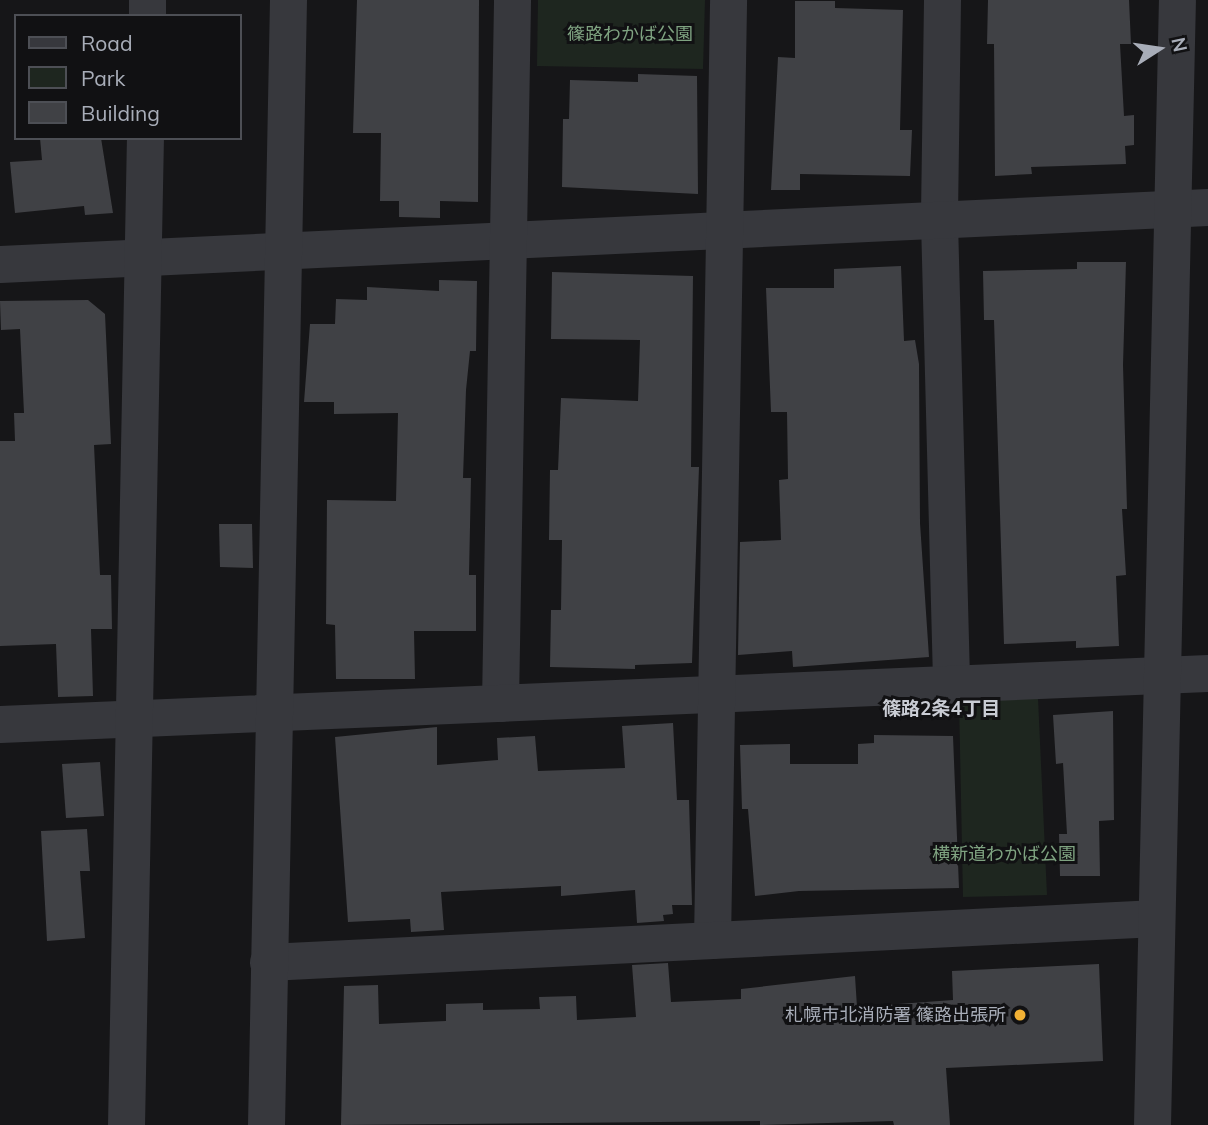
<!DOCTYPE html>
<html>
<head>
<meta charset="utf-8">
<style>
  body { margin:0 }
  #map { position:relative; width:1208px; height:1125px; overflow:hidden; background:#161618; font-family:Mulish,"Noto Sans JP",sans-serif }
  div>[style] { position:absolute }
  .green>* { inset:0; background:#1e261f }
  .building>* { inset:0; background:#404145 }
  .minor>* { height:37px; margin:-18.5px; padding:0 18.5px; transform-origin:18.5px; border-radius:18.5px; background:#37383d }
  .dots>* { width:19px; height:19px; translate:-50% -50%; box-sizing:border-box; border:4px solid #111113; border-radius:50% }
  span { translate:-50% -50%; white-space:nowrap; text-align:center; line-height:1.15; -webkit-text-stroke:6px #111113; paint-order:stroke }
  .park-label { font-size:18px; color:#7fa381 }
  .poi-label { font-size:18px; color:#a8adb8 }
  .right { translate:-100% -50%; text-align:right }
  .neighbourhood-label { font-size:19px; color:#c9ccd4; font-weight:700 }
  .legend { position:absolute; left:14px; top:14px; width:228px; height:126px; box-sizing:border-box; background:#111113; border:2px solid #4d4f55; margin:0; padding:9px 12px; list-style:none; font-size:21px; color:#a8adb8 }
  .legend li { display:flex; align-items:center; gap:14px; height:35px }
  .legend b { width:35px; border:2px solid #4d4f55 }
  .north { position:absolute; left:1124px; top:14px; width:70px; height:70px; -webkit-text-stroke:5px #111113; paint-order:stroke; rotate:78deg; font-size:19px; font-weight:700; line-height:28px; text-align:center; color:#a8adb8 }
  .north::after { content:''; display:block; margin:auto; width:24px; height:32px; background:#a8adb8; clip-path:polygon(50% 0,100% 100%,50% 72%,0 100%) }
</style>
</head>
<body>
<div id="map">
  <div class="green">
    <i style="clip-path:polygon(538px 0,705px 0,703px 69px,537px 66px)"></i>
    <i style="clip-path:polygon(1038px 698px,1047px 895px,963px 897px,959px 699px)"></i>
  </div>
  <div class="building">
    <i style="clip-path:polygon(357px 0,479px 0,478px 202px,440px 201px,440px 218px,399px 217px,399px 201px,380px 201px,381px 133px,353px 133px)"></i>
    <i style="clip-path:polygon(988px 0,1129px 0,1131px 44px,1120px 44px,1124px 116px,1134px 115px,1134px 145px,1125px 146px,1126px 164px,1031px 167px,1032px 174px,995px 176px,994px 44px,987px 44px)"></i>
    <i style="clip-path:polygon(795px 1px,835px 1px,835px 8px,903px 10px,900px 130px,912px 130px,910px 176px,800px 174px,800px 190px,771px 190px,778px 57px,795px 58px)"></i>
    <i style="clip-path:polygon(638px 74px,697px 76px,698px 194px,562px 187px,563px 119px,569px 119px,570px 80px,638px 82px)"></i>
    <i style="clip-path:polygon(40px 138px,101px 138px,113px 213px,85px 215px,84px 206px,15px 213px,10px 162px,42px 160px)"></i>
    <i style="clip-path:polygon(1077px 262px,1126px 262px,1123px 365px,1127px 509px,1122px 509px,1126px 575px,1116px 576px,1119px 646px,1076px 648px,1076px 641px,1004px 644px,994px 320px,984px 320px,983px 271px,1077px 269px)"></i>
    <i style="clip-path:polygon(901px 266px,904px 341px,915px 340px,919px 364px,920px 523px,929px 657px,793px 667px,792px 651px,738px 655px,740px 542px,781px 540px,779px 480px,788px 479px,787px 412px,771px 412px,766px 288px,834px 288px,834px 269px)"></i>
    <i style="clip-path:polygon(552px 272px,693px 276px,691px 467px,699px 467px,692px 663px,635px 665px,635px 669px,550px 667px,551px 610px,561px 610px,562px 540px,549px 540px,550px 470px,558px 470px,561px 398px,638px 401px,640px 340px,551px 339px)"></i>
    <i style="clip-path:polygon(439px 280px,477px 281px,476px 351px,470px 351px,466px 390px,463px 478px,471px 478px,469px 575px,476px 575px,476px 631px,414px 631px,415px 679px,336px 679px,335px 625px,326px 624px,327px 500px,396px 501px,398px 413px,334px 414px,334px 402px,304px 402px,310px 324px,335px 324px,336px 299px,367px 300px,367px 287px,439px 291px)"></i>
    <i style="clip-path:polygon(88px 300px,105px 314px,111px 444px,94px 445px,100px 575px,111px 575px,112px 629px,91px 629px,93px 696px,58px 697px,56px 644px,0 646px,0 441px,15px 441px,14px 413px,24px 413px,20px 329px,1px 330px,0 301px)"></i>
    <i style="clip-path:polygon(219px 524px,252px 524px,253px 568px,220px 567px)"></i>
    <i style="clip-path:polygon(1113px 711px,1114px 820px,1099px 821px,1100px 876px,1060px 876px,1059px 834px,1067px 834px,1063px 763px,1056px 764px,1053px 715px)"></i>
    <i style="clip-path:polygon(673px 723px,677px 800px,689px 800px,692px 905px,672px 905px,673px 914px,663px 915px,664px 921px,637px 923px,635px 890px,561px 896px,561px 886px,441px 892px,444px 930px,411px 932px,410px 919px,348px 922px,335px 737px,437px 727px,437px 765px,498px 760px,497px 738px,535px 736px,538px 771px,625px 768px,622px 726px)"></i>
    <i style="clip-path:polygon(874px 735px,953px 736px,959px 888px,799px 891px,755px 896px,748px 809px,742px 809px,740px 745px,790px 744px,790px 764px,858px 764px,858px 744px,874px 743px)"></i>
    <i style="clip-path:polygon(100px 762px,104px 816px,66px 818px,62px 764px)"></i>
    <i style="clip-path:polygon(87px 829px,90px 871px,80px 871px,85px 938px,47px 941px,41px 831px)"></i>
    <i style="clip-path:polygon(668px 963px,671px 1002px,741px 999px,741px 989px,855px 976px,857px 1007px,953px 1000px,952px 971px,1099px 964px,1103px 1061px,946px 1068px,950px 1125px,894px 1125px,893px 1121px,760px 1125px,760px 1121px,341px 1125px,344px 986px,378px 985px,379px 1024px,446px 1021px,446px 1004px,483px 1003px,483px 1010px,540px 1009px,539px 997px,576px 996px,577px 1020px,636px 1017px,632px 965px)"></i>
  </div>
  <div class="minor">
    <i style="left:942px;top:0;width:221px;rotate:90.8deg"></i>
    <i style="left:939px;top:221px;width:465px;rotate:88.5deg"></i>
    <i style="left:147px;top:16px;width:16px;rotate:-90deg"></i>
    <i style="left:0;top:264px;width:1209px;rotate:-2.7deg"></i>
    <i style="left:500px;top:703px;width:703px;rotate:-89.02deg"></i>
    <i style="left:0;top:724px;width:1209px;rotate:-2.42deg"></i>
    <i style="left:712px;top:940px;width:940px;rotate:-89.02deg"></i>
    <i style="left:268px;top:962px;width:889px;rotate:-2.84deg"></i>
    <i style="left:126px;top:1125px;width:987px;rotate:-88.9deg"></i>
    <i style="left:266px;top:1125px;width:1125px;rotate:-88.88deg"></i>
    <i style="left:1152px;top:1125px;width:1125px;rotate:-88.73deg"></i>
  </div>
  <div class="dots">
    <i style="left:1020px;top:1015px;background:#f2b134"></i>
  </div>
  <div class="park-label">
    <span style="left:630px;top:34px">篠路わかば公園</span>
    <span style="left:1004px;top:854px">横新道わかば公園</span>
  </div>
  <div class="poi-label">
    <span class="right" style="left:1006px;top:1015px">札幌市北消防署 篠路出張所</span>
  </div>
  <div class="neighbourhood-label">
    <span style="left:941px;top:709px">篠路2条4丁目</span>
  </div>
  <ul class="legend">
  <li><b style="height:9px;background:#37383d"></b>Road</li>
  <li><b style="height:19px;background:#1e261f"></b>Park</li>
  <li><b style="height:19px;background:#404145"></b>Building</li>
  </ul>
  <div class="north">N</div>
</div>
</body>
</html>
